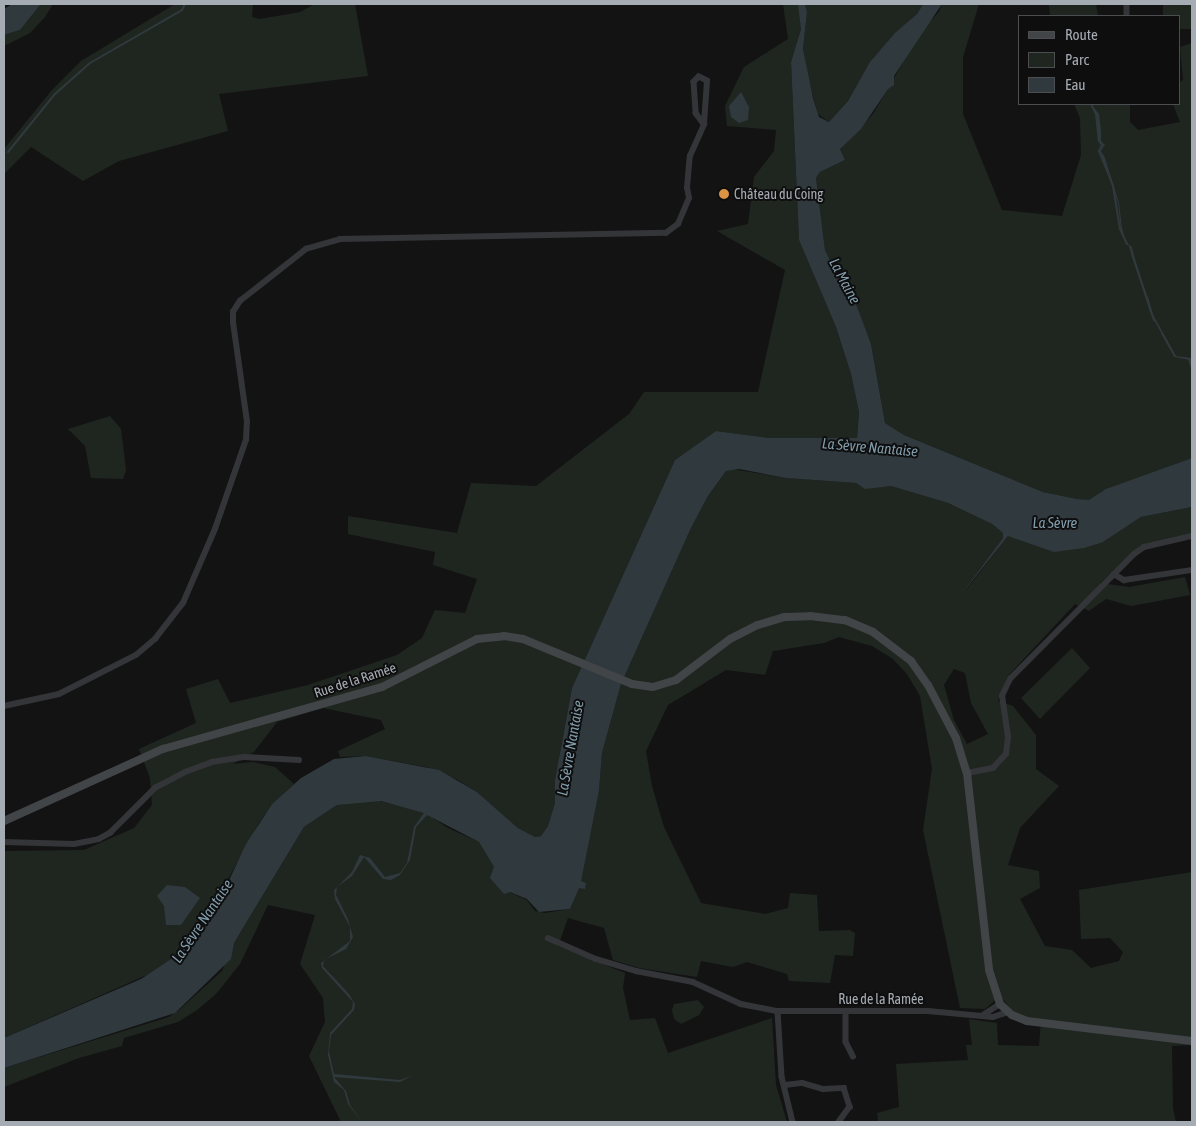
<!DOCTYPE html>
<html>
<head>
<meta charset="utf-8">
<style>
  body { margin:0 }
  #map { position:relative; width:1196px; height:1126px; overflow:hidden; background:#131314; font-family:"Asap Condensed",sans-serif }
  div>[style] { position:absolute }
  .green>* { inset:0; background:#1f2620 }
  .water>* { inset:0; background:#30393d }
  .stream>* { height:2px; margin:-1px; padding:0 1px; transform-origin:1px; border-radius:1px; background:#30393d }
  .street>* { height:5.5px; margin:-2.75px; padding:0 2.75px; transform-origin:2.75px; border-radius:2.75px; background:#343539 }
  .secondary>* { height:8px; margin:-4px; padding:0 4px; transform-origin:4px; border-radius:4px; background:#424548 }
  .dots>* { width:14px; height:14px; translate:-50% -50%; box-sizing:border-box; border:2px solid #0e0e0f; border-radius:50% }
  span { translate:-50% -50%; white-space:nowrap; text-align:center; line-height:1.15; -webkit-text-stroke:4px #0e0e0f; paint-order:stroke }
  .poi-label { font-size:14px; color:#a6acb3 }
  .left { translate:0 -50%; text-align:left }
  .street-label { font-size:14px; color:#a6acb3 }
  .water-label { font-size:15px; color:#819caa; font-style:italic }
  .frame { position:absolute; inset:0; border:5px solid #a6acb3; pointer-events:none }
  .legend { position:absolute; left:1018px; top:15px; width:162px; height:90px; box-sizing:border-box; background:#0e0e0f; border:1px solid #4b4d51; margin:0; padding:6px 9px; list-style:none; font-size:15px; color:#a6acb3 }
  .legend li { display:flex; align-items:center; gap:10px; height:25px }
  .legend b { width:25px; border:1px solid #4b4d51 }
</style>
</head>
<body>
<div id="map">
  <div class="green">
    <i style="clip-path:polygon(41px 4px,53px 4px,45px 17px,30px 33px,4px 46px,4px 35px,20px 30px)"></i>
    <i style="clip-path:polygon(175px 4px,253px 4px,252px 17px,260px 19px,300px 12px,315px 4px,355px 4px,368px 76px,219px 94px,228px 131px,119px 161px,83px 181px,31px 147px,4px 174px,4px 149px,52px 90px,81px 61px)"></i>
    <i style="clip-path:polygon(783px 4px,798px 4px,801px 13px,801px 29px,791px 62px,799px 240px,836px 327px,851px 374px,859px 412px,857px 438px,770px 438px,716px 431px,675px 460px,572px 688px,555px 780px,555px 803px,548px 826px,541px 836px,535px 837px,518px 828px,477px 792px,456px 779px,426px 767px,366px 756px,340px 757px,338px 751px,385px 729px,381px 720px,323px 708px,277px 722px,254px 752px,233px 764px,253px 762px,275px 767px,294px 784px,272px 804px,259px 823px,201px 928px,177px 955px,149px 974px,4px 1038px,4px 851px,84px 850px,134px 828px,152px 805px,150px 778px,139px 749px,196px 723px,186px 689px,218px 679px,230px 703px,308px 685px,397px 655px,422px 638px,435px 610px,465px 613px,477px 579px,433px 565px,435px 552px,348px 534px,348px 516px,457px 533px,471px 483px,536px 486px,629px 414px,644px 392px,758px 392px,785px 270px,717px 231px,748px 224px,754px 177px,774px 151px,776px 130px,727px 126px,725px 106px,744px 67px,788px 39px)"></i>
    <i style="clip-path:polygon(805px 4px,923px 4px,917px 14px,874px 57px,848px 101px,829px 122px,818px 114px,808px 78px,803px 49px,807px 12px)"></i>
    <i style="clip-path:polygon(942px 4px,979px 4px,963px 57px,963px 114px,1002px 210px,1062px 216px,1081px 155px,1080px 118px,1074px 104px,1130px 104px,1130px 122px,1138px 130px,1180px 122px,1173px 104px,1180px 104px,1180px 82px,1183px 80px,1180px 47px,1192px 43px,1192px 458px,1107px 489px,1089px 501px,1077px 499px,1043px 492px,904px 435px,885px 423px,871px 344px,850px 293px,837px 275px,825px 250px,816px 178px,820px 172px,845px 160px,840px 149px,873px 114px,922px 30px,939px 12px)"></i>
    <i style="clip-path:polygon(1049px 4px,1096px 4px,1098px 16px,1050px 16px)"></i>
    <i style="clip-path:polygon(1163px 4px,1192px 4px,1192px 31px,1191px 29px,1180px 29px,1180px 16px,1163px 16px)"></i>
    <i style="clip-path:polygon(110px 416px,121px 429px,126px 470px,123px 479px,91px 478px,85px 446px,68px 429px)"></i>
    <i style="clip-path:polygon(evenodd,732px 469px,786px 478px,856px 483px,862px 487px,891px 486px,948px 503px,992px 524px,1003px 533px,1003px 538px,963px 594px,1008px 536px,1103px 542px,1141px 517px,1192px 507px,1192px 534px,1141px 545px,1100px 583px,1129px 587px,1185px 577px,1190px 595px,1131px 606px,1106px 599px,1089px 611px,1075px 604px,1007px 677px,998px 701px,1013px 706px,1036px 735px,1036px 769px,1059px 786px,1020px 828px,1008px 865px,1039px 871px,1040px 888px,1020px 899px,1045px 946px,1072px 950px,1091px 968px,1119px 961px,1123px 952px,1110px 938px,1081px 939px,1079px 890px,1192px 872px,1192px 1045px,1172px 1046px,1173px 1108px,1176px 1122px,878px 1122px,877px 1113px,899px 1107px,896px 1064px,968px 1060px,966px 1045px,972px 1045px,969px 1019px,997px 1023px,998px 1045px,1039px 1046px,1041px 1021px,1015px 1014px,1000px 996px,985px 1009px,960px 1008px,923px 830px,932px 769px,920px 696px,907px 674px,893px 659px,872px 646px,839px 637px,824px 643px,773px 651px,765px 675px,726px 670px,668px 705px,646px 751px,652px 786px,664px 827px,701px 903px,765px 914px,788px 908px,790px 893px,817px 895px,819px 931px,850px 930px,855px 933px,853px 956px,835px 955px,830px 983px,789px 981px,787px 974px,747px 962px,733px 967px,701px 961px,697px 977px,639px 968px,613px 960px,604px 928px,568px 918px,558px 946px,625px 973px,623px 988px,630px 1020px,655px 1018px,668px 1053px,772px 1018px,776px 1085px,787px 1122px,341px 1122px,309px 1056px,325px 1022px,323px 998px,300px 964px,315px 915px,268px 905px,240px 964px,216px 994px,197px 1010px,178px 1022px,124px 1038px,122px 1046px,79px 1058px,4px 1087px,4px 1068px,169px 1017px,179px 1010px,222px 971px,234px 943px,304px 827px,337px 805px,375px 800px,422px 811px,448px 828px,479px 842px,509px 892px,527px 900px,535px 911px,545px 913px,570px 909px,579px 887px,586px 883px,580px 881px,599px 791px,602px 753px,621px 684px,691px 528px,708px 496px,726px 471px,732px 469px,954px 669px,965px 673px,971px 703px,988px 734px,967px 744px,954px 720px,944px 685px,954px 669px)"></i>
    <i style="clip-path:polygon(1072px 648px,1090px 668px,1040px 719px,1021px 698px)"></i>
    <i style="clip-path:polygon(698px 1000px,704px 1007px,699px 1015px,681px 1024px,674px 1019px,672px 1010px,674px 1004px)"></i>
  </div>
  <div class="water">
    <i style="clip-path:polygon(12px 4px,41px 4px,20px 30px,4px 35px,4px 9px)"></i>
    <i style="clip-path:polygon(798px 4px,805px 4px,807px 12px,803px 49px,813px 98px,819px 117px,829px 122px,848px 101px,870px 62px,895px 33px,917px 14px,923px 4px,942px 4px,894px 76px,894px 85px,888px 89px,861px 129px,840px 149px,845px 160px,820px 172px,816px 178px,825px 250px,837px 275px,854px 299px,871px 344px,885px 423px,904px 435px,1043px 492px,1077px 499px,1089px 500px,1106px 489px,1192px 458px,1192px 507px,1141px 517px,1103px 542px,1084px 548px,1054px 552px,1008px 536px,961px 595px,1003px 538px,1003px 533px,992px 524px,948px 503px,891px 486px,865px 489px,856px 483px,786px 478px,739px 469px,726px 471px,708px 496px,691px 528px,621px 684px,602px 753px,599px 791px,581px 881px,586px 883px,585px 889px,579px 888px,570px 909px,539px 912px,527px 899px,510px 892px,504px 894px,490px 878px,494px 867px,479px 842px,427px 815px,416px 827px,410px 860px,400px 875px,391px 880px,383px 879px,364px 857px,352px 876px,337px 887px,336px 895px,348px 919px,353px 937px,346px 949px,324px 960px,323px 966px,349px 994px,355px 1004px,354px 1010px,331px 1035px,329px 1051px,334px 1074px,400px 1080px,413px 1075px,400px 1082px,334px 1077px,346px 1091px,350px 1105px,362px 1122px,348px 1104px,344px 1090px,334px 1082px,328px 1055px,330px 1033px,352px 1009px,353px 1002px,322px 968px,321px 963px,350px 941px,350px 927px,335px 899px,334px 890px,352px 872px,360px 855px,370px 858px,385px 877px,400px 873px,407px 863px,414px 827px,424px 813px,381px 801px,337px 805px,304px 827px,234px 943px,231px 959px,175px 1013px,4px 1068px,4px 1038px,141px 979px,177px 955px,201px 928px,224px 891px,246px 844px,272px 804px,301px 778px,334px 759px,366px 756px,439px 770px,477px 792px,518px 828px,535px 837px,541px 836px,548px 826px,555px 803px,555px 780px,572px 688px,675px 460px,716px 431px,770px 438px,857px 438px,859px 412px,851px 374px,836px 327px,799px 240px,791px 62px,801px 29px)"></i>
    <i style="clip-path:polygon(741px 92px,749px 107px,748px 120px,739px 123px,731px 117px,729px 106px)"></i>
    <i style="clip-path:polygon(1091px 104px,1099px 114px,1101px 131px,1101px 141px,1105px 145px,1101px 151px,1105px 158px,1119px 203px,1122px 228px,1126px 242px,1132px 247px,1137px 270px,1149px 300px,1152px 313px,1176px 356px,1191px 358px,1192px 368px,1190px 360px,1175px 357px,1151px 315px,1131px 254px,1131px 248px,1125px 242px,1121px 230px,1118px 203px,1100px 151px,1103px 146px,1099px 142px,1097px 115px)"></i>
    <i style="clip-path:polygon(167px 885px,185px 887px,200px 898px,181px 925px,166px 925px,164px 906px,157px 896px)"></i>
  </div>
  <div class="stream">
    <i style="left:1091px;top:104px;width:11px;rotate:63deg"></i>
    <i style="left:1096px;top:114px;width:27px;rotate:84deg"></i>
    <i style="left:1099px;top:141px;width:5px;rotate:53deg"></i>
    <i style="left:1102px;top:145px;width:7px;rotate:117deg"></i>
    <i style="left:1099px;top:151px;width:38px;rotate:68deg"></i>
    <i style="left:1113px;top:186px;width:44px;rotate:80.8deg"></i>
    <i style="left:1120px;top:229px;width:17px;rotate:65deg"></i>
    <i style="left:8px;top:152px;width:75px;rotate:-51deg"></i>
    <i style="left:55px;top:94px;width:47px;rotate:-41.5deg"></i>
    <i style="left:90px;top:63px;width:106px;rotate:-29.9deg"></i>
    <i style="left:182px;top:10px;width:7px;rotate:-63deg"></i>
    <i style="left:1130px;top:247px;width:77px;rotate:71.8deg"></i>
    <i style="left:1162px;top:333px;width:26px;rotate:61deg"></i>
    <i style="left:1189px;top:359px;width:9px;rotate:72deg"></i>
  </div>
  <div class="street">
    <i style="left:1127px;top:4px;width:12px;rotate:90deg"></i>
    <i style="left:1114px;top:574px;width:12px;rotate:31deg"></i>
    <i style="left:1124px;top:580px;width:69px;rotate:-8.4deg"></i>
    <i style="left:4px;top:706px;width:56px;rotate:-12.3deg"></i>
    <i style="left:59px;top:694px;width:86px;rotate:-26.9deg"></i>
    <i style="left:136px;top:655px;width:25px;rotate:-40deg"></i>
    <i style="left:155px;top:639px;width:46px;rotate:-52.1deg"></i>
    <i style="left:183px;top:603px;width:81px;rotate:-66.6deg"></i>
    <i style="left:215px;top:529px;width:94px;rotate:-70.8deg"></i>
    <i style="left:246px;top:440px;width:18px;rotate:-87deg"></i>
    <i style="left:247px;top:422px;width:100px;rotate:-98deg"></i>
    <i style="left:233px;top:323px;width:11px;rotate:-90deg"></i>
    <i style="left:233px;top:312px;width:13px;rotate:-58deg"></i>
    <i style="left:240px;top:301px;width:84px;rotate:-38.2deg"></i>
    <i style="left:306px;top:249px;width:35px;rotate:-16deg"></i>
    <i style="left:340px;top:239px;width:326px;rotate:-1.1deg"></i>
    <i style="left:666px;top:233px;width:15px;rotate:-37deg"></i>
    <i style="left:678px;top:224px;width:28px;rotate:-67deg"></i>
    <i style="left:689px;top:198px;width:10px;rotate:-101deg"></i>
    <i style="left:687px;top:188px;width:32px;rotate:-85deg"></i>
    <i style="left:690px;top:156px;width:35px;rotate:-66deg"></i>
    <i style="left:704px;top:124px;width:43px;rotate:-86deg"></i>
    <i style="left:707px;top:81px;width:9px;rotate:-153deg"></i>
    <i style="left:699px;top:77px;width:7px;rotate:135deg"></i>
    <i style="left:694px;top:82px;width:31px;rotate:86deg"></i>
    <i style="left:696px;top:113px;width:14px;rotate:54deg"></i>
    <i style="left:967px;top:773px;width:26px;rotate:-11deg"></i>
    <i style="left:993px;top:768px;width:19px;rotate:-47deg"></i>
    <i style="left:1006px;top:754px;width:17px;rotate:-83deg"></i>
    <i style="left:1008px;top:737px;width:41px;rotate:-98.3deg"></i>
    <i style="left:1002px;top:696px;width:19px;rotate:-65deg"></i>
    <i style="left:1010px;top:679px;width:176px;rotate:-45.2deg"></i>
    <i style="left:1134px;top:554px;width:12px;rotate:-35deg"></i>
    <i style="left:1144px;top:547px;width:49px;rotate:-12.9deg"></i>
    <i style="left:4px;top:842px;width:70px;rotate:1.6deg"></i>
    <i style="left:74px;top:844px;width:25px;rotate:-11deg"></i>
    <i style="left:99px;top:839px;width:13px;rotate:-29deg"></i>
    <i style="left:110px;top:833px;width:64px;rotate:-45deg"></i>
    <i style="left:155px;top:788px;width:34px;rotate:-28deg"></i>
    <i style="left:185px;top:772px;width:29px;rotate:-20deg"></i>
    <i style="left:212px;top:762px;width:33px;rotate:-9deg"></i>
    <i style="left:245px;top:757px;width:54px;rotate:3.2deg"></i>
    <i style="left:548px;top:938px;width:52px;rotate:23.6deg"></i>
    <i style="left:596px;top:959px;width:42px;rotate:16.7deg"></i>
    <i style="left:636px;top:971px;width:58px;rotate:10.9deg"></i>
    <i style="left:693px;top:982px;width:53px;rotate:24.6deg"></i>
    <i style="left:741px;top:1004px;width:38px;rotate:11deg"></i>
    <i style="left:778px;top:1011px;width:150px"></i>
    <i style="left:928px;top:1011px;width:65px;rotate:5.3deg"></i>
    <i style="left:993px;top:1017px;width:16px;rotate:-18deg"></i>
    <i style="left:778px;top:1011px;width:66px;rotate:86.5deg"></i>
    <i style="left:782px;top:1077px;width:46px;rotate:76.3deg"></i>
    <i style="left:846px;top:1011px;width:31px;rotate:90deg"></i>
    <i style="left:846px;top:1042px;width:16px;rotate:63deg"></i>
    <i style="left:983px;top:1015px;width:20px;rotate:-33deg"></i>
    <i style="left:785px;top:1085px;width:17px;rotate:-7deg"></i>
    <i style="left:802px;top:1083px;width:22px;rotate:16deg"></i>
    <i style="left:823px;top:1089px;width:21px;rotate:-3deg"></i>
    <i style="left:844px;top:1088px;width:20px;rotate:72deg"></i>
    <i style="left:850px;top:1107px;width:19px;rotate:126deg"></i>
  </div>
  <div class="secondary">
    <i style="left:4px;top:821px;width:175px;rotate:-24.4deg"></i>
    <i style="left:163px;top:749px;width:228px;rotate:-15.8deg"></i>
    <i style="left:382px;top:687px;width:106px;rotate:-26.8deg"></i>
    <i style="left:477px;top:639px;width:27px;rotate:-6deg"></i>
    <i style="left:504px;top:636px;width:19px;rotate:9deg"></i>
    <i style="left:523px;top:639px;width:118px;rotate:22.4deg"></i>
    <i style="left:632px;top:684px;width:21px;rotate:8deg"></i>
    <i style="left:653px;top:687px;width:24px;rotate:-17deg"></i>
    <i style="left:676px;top:680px;width:68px;rotate:-37.2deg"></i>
    <i style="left:730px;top:639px;width:31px;rotate:-27deg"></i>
    <i style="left:758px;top:625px;width:28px;rotate:-17deg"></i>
    <i style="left:785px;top:617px;width:25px;rotate:-2deg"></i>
    <i style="left:810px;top:616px;width:35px;rotate:7deg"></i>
    <i style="left:845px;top:620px;width:30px;rotate:23deg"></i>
    <i style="left:873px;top:632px;width:48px;rotate:37.3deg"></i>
    <i style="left:911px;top:661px;width:29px;rotate:55deg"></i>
    <i style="left:928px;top:685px;width:60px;rotate:62.2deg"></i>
    <i style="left:956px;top:738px;width:37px;rotate:73deg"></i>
    <i style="left:967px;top:773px;width:198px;rotate:83.6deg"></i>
    <i style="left:989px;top:970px;width:36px;rotate:72deg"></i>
    <i style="left:1000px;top:1004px;width:16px;rotate:43deg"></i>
    <i style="left:1012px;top:1015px;width:16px;rotate:22deg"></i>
    <i style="left:1027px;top:1021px;width:166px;rotate:6.9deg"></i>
  </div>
  <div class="dots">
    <i style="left:724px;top:194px;background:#db9443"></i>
  </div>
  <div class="poi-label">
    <span class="left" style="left:734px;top:194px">Château du Coing</span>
  </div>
  <div class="street-label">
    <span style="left:355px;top:680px;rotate:-18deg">Rue de la Ramée</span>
    <span style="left:881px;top:999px">Rue de la Ramée</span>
  </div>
  <div class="water-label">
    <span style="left:845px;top:281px;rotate:62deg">La Maine</span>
    <span style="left:870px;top:447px;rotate:5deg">La Sèvre Nantaise</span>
    <span style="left:1055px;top:523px">La Sèvre</span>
    <span style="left:570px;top:748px;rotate:-80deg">La Sèvre Nantaise</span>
    <span style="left:202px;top:921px;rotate:-56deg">La Sèvre Nantaise</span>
  </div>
  <div class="frame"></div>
  <ul class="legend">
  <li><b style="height:6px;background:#424548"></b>Route</li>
  <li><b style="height:14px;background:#1f2620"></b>Parc</li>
  <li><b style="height:14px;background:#30393d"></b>Eau</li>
  </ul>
</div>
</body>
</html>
